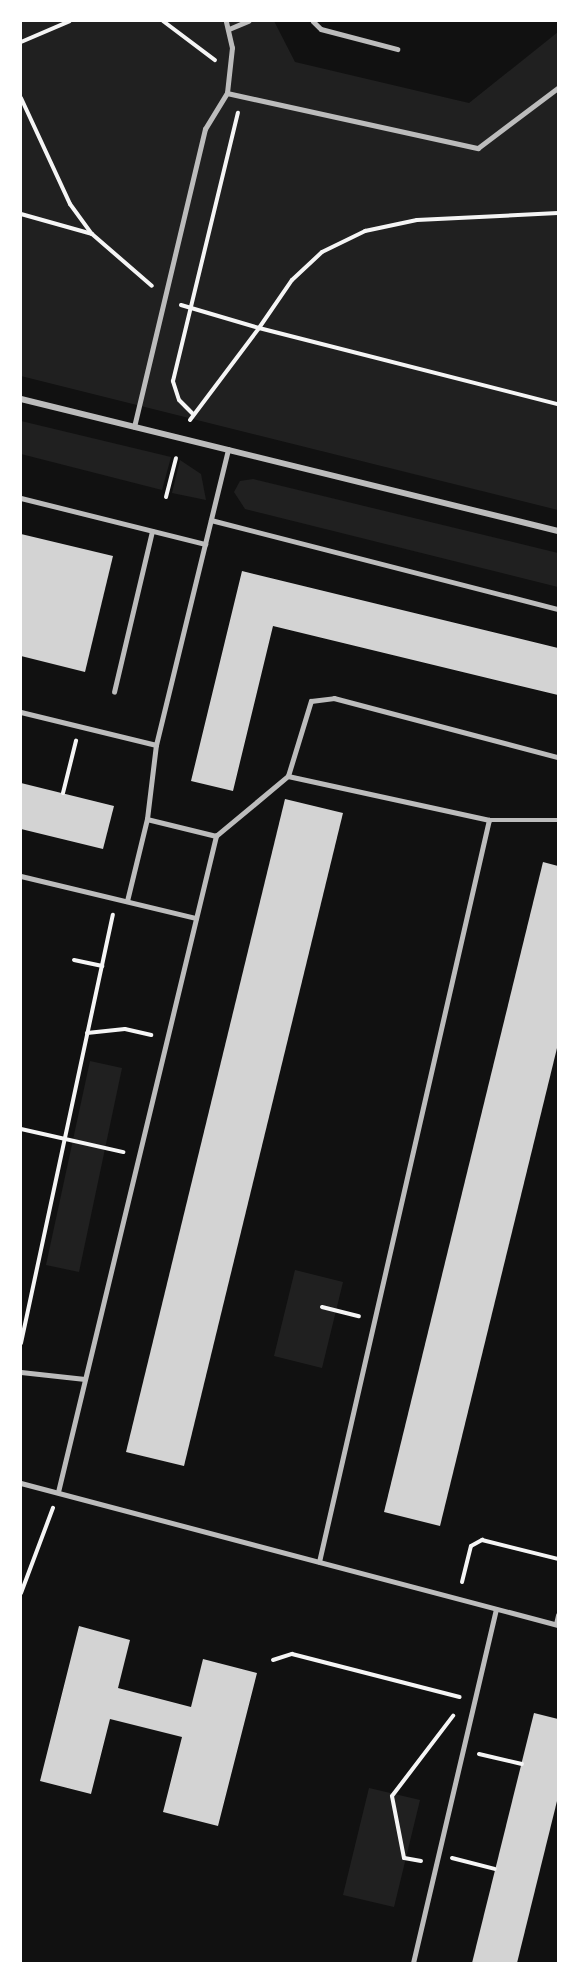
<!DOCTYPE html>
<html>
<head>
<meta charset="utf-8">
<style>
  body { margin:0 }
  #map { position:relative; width:579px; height:1984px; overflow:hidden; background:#111; font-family:Montserrat,sans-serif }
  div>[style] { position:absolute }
  .green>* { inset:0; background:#202020 }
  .building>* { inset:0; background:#d3d3d3 }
  .path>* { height:4px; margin:-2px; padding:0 2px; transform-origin:2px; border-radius:2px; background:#f5f5f5 }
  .service>* { height:4.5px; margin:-2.25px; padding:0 2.25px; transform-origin:2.25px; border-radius:2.25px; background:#bcbcbc }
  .minor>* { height:6px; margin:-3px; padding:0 3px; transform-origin:3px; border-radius:3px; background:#bcbcbc }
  span { translate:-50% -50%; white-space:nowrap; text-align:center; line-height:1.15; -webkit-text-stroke:6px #fff; paint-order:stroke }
  .frame { position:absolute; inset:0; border:22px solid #fff; pointer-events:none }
</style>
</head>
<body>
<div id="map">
  <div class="green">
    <i style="clip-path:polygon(21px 21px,274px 21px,295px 62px,469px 103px,558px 32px,558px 510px,21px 376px)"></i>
    <i style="clip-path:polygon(21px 421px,171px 457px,162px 490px,21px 454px)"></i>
    <i style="clip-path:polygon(180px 460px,201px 474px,206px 500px,172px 493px)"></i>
    <i style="clip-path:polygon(253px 479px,558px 553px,558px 587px,245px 509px,234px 492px,240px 481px)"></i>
    <i style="clip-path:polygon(90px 1061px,122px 1068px,79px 1272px,46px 1265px)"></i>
    <i style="clip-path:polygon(295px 1270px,343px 1282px,322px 1368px,274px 1356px)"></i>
    <i style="clip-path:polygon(369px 1788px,420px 1800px,394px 1907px,343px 1895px)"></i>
  </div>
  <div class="building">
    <i style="clip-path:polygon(21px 534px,113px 556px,85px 672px,21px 656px)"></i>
    <i style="clip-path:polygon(242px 571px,558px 648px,558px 695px,273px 626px,233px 791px,191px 781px)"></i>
    <i style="clip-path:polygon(21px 783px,114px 806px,103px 849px,21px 829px)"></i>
    <i style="clip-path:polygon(285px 799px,343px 813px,184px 1466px,126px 1452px)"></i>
    <i style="clip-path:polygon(543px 862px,558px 866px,558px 1044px,440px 1526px,384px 1512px)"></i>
    <i style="clip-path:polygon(79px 1626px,130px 1640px,118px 1688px,191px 1707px,203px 1659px,257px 1673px,218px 1826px,163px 1812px,182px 1737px,110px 1719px,91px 1794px,40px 1781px)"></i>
    <i style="clip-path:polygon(534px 1713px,558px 1719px,558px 1797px,517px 1963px,472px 1963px)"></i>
  </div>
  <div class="path">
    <i style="left:163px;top:21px;width:65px;rotate:36.9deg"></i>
    <i style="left:21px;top:42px;width:53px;rotate:-23.2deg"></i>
    <i style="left:21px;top:98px;width:117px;rotate:65.2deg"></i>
    <i style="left:70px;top:204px;width:37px;rotate:54deg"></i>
    <i style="left:92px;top:234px;width:79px;rotate:40.9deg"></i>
    <i style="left:21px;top:214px;width:74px;rotate:15.7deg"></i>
    <i style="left:181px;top:305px;width:81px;rotate:16.4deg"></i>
    <i style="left:259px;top:328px;width:58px;rotate:-55.5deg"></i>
    <i style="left:292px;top:280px;width:41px;rotate:-43deg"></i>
    <i style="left:322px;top:252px;width:48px;rotate:-26deg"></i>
    <i style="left:365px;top:231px;width:53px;rotate:-11.9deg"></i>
    <i style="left:417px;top:220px;width:141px;rotate:-2.8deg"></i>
    <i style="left:192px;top:413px;width:18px;rotate:-135deg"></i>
    <i style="left:179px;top:400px;width:20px;rotate:-108deg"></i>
    <i style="left:173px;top:381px;width:276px;rotate:-76.4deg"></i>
    <i style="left:190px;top:420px;width:115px;rotate:-53.1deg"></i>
    <i style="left:259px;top:328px;width:309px;rotate:14.3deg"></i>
    <i style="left:166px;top:497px;width:40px;rotate:-75.6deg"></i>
    <i style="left:63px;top:793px;width:54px;rotate:-76deg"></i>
    <i style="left:74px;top:960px;width:29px;rotate:12deg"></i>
    <i style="left:87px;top:1033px;width:38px;rotate:-6deg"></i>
    <i style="left:125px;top:1029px;width:27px;rotate:13deg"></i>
    <i style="left:21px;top:1129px;width:105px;rotate:12.7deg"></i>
    <i style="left:322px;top:1307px;width:38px;rotate:14deg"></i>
    <i style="left:21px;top:1343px;width:438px;rotate:-77.9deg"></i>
    <i style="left:462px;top:1582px;width:37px;rotate:-76deg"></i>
    <i style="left:471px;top:1546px;width:13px;rotate:-29deg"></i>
    <i style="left:482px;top:1540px;width:78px;rotate:14deg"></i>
    <i style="left:21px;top:1593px;width:91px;rotate:-69.4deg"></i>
    <i style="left:273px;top:1660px;width:20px;rotate:-18deg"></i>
    <i style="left:292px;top:1654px;width:173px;rotate:14.4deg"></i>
    <i style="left:479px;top:1754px;width:44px;rotate:13.1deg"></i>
    <i style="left:452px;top:1858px;width:44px;rotate:14.3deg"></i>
    <i style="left:421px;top:1861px;width:17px;rotate:-170deg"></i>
    <i style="left:404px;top:1858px;width:63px;rotate:-101deg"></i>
    <i style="left:392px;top:1796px;width:101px;rotate:-52.7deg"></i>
  </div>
  <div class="service">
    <i style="left:313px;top:21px;width:11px;rotate:45deg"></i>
    <i style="left:321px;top:29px;width:79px;rotate:14.7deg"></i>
    <i style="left:229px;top:29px;width:21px;rotate:-23deg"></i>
    <i style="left:227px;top:93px;width:257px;rotate:12.4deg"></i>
    <i style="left:478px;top:148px;width:100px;rotate:-36.9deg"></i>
    <i style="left:134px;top:427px;width:306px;rotate:-76.6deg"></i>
    <i style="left:205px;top:129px;width:42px;rotate:-58.6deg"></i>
    <i style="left:227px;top:93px;width:45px;rotate:-83.7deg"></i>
    <i style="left:232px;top:48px;width:28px;rotate:-103deg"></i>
    <i style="left:21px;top:498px;width:190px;rotate:14deg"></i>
    <i style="left:211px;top:520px;width:358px;rotate:14.4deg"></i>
    <i style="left:114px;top:692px;width:165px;rotate:-76.7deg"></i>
    <i style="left:21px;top:712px;width:139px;rotate:13.7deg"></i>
    <i style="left:156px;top:745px;width:304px;rotate:-76.3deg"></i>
    <i style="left:288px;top:776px;width:78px;rotate:-73deg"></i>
    <i style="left:311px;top:701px;width:23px;rotate:-7deg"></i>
    <i style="left:334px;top:698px;width:232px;rotate:14.8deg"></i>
    <i style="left:147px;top:819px;width:75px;rotate:-83.1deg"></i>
    <i style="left:21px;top:876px;width:180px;rotate:13.5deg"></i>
    <i style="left:127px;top:901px;width:84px;rotate:-76.3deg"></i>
    <i style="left:147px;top:819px;width:71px;rotate:13.8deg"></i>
    <i style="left:21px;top:1372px;width:64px;rotate:6.2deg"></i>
    <i style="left:21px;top:1483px;width:555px;rotate:14.81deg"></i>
    <i style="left:58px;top:1492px;width:675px;rotate:-76.46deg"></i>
    <i style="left:216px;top:836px;width:94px;rotate:-39.8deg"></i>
    <i style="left:288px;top:776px;width:206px;rotate:12.3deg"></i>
    <i style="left:489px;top:820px;width:69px"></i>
    <i style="left:319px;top:1562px;width:761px;rotate:-77.1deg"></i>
    <i style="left:556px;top:1624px;width:9px;rotate:-77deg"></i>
    <i style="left:413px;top:1963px;width:363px;rotate:-76.8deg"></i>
  </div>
  <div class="minor">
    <i style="left:21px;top:399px;width:553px;rotate:13.81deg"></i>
  </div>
  <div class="frame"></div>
</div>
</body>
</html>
